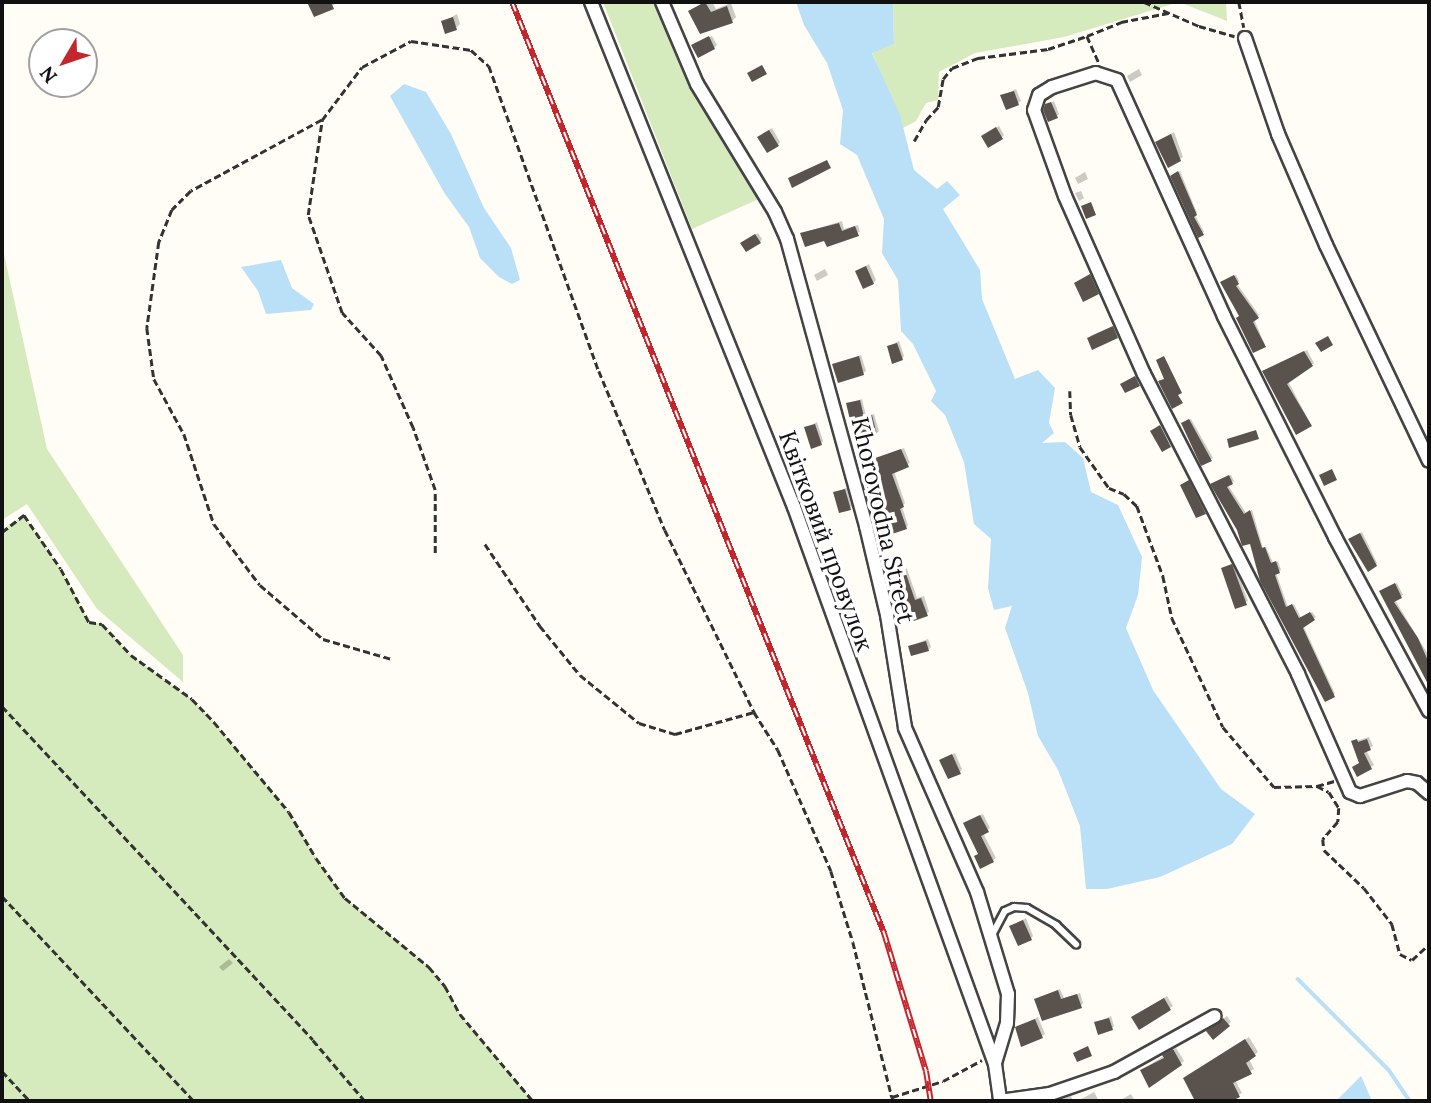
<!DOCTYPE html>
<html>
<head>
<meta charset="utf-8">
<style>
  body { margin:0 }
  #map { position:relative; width:1431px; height:1103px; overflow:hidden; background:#fffdf5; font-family:Lora,serif }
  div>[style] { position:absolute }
  .green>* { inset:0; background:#d5ebbd }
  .water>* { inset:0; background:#b9e0f7 }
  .shadow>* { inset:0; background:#0003 }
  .stream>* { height:3.5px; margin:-1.75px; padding:0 1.75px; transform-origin:1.75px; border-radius:1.75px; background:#b9e0f7 }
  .building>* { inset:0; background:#5a524d }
  .path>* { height:2.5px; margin-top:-1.25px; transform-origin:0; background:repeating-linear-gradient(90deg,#333 0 7px,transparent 0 10.5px) }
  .roads { filter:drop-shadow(2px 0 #444) drop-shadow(-2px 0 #444) drop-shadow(0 2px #444) drop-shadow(0 -2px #444) }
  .service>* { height:6px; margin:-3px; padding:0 3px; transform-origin:3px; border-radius:3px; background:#fff }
  .minor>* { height:12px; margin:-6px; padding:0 6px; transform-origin:6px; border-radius:6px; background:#fff }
  .rail>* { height:6px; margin-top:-3px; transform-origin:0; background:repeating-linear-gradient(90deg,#fff 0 10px,#c4262e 0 20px); box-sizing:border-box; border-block:2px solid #c4262e }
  span { translate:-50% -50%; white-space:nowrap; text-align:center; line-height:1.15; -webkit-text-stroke:7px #fff; paint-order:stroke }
  .street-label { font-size:24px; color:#111 }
  .frame { position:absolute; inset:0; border:4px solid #111; pointer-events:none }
  .north { position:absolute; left:28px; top:28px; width:70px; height:70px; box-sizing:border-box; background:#fff; border:2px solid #a0a0a0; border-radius:50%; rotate:231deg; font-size:19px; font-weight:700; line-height:28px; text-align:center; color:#111 }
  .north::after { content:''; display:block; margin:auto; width:24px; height:32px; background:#c4262e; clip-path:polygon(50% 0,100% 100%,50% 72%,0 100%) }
</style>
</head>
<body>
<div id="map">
  <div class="green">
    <i style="clip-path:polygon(603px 2px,657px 2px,691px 83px,761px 198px,692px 229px)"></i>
    <i style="clip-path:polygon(893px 2px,1226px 2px,1227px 21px,1179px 2px,1064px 37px,975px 53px,939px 72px,938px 100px,926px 103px,916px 121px,903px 128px,872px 52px,894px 44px)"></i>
    <i style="clip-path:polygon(2px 245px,47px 449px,183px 655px,183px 682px,97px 609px,27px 504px,2px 520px)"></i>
    <i style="clip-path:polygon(24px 515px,61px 569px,89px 622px,102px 624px,131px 655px,192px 699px,214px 722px,289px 812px,316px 858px,345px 898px,429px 967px,445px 986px,460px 1014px,533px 1101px,2px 1101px,2px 530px)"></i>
  </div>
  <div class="water">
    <i style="clip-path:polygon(796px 2px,893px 2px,894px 44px,872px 53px,900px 115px,914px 170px,937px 189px,947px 181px,960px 195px,943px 209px,980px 270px,982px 299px,1015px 379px,1038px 370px,1055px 388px,1049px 423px,1054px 433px,1042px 443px,1065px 442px,1083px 458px,1091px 492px,1118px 505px,1142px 557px,1138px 595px,1126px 628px,1153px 690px,1221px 789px,1255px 814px,1232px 844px,1160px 877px,1107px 889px,1086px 889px,1080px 826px,1058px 770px,1038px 736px,1028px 693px,1005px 628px,1012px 606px,994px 610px,988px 588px,991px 539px,974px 524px,964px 462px,945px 415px,931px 401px,936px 391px,913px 344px,901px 331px,898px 280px,882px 253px,884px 219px,857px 155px,840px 144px,843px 110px,827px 63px,804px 25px)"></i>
    <i style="clip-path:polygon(404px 84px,426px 92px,451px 134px,484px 208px,511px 248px,520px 280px,512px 284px,499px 277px,480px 258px,469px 227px,445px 194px,390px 96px)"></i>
    <i style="clip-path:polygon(281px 260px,292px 288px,314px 304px,311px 310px,266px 314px,258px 291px,241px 267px)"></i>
    <i style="clip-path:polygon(1361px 1076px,1372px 1101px,1336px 1101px)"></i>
  </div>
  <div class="shadow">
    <i style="clip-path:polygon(309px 2px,336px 2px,337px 3px,315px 15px)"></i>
    <i style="clip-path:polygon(704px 2px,712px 2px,716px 9px,731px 3px,736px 17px,732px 21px,690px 11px)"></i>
    <i style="clip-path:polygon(457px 14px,460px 24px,456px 28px,443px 22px)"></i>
    <i style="clip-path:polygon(712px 36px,717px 45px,714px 48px,694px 45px)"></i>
    <i style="clip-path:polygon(1139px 69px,1142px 75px,1130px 82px,1127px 76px)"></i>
    <i style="clip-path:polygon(1016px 89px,1021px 101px,1018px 103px,1002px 96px)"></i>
    <i style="clip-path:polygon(1054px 101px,1059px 114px,1057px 116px,1047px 105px)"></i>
    <i style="clip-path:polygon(999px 126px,1004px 135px,1002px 137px,986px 133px)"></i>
    <i style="clip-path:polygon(772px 128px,780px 142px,778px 145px,762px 134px)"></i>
    <i style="clip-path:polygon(1174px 132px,1183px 157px,1180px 159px,1160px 140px)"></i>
    <i style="clip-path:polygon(1180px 171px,1197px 213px,1195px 215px,1204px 232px,1199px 235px,1174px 175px)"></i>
    <i style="clip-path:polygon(1085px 172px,1088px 179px,1078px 184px,1075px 178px)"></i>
    <i style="clip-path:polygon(1081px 191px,1084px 198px,1079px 201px,1075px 193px)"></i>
    <i style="clip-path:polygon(842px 221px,844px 229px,858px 225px,860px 232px,826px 239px,802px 233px)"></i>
    <i style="clip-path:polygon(758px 233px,762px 239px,760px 242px,745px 240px)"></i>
    <i style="clip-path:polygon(869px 264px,876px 280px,873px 283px,857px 271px)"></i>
    <i style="clip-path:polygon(825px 269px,828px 275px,817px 281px,814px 275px)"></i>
    <i style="clip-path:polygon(1093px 273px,1100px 290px,1098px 293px,1076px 283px)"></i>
    <i style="clip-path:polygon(1236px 275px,1239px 281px,1237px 284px,1259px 315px,1254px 319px,1265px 345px,1241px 315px,1224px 281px)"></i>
    <i style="clip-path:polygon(1116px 325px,1120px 334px,1117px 337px,1093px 347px,1089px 338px,1092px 335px)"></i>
    <i style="clip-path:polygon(899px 341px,904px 356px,902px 359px,889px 346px)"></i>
    <i style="clip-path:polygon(1307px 350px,1314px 363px,1288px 381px,1311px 425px,1265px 370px)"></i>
    <i style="clip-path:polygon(861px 355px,866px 371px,863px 373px,834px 364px)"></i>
    <i style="clip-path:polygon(862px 399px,866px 416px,874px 414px,879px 431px,876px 434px,848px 404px)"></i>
    <i style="clip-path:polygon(1191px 419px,1213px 458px,1202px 464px,1185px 422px)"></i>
    <i style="clip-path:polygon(817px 422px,823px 441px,821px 444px,806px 428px)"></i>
    <i style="clip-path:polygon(904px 448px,910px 463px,894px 471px,905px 503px,902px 507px,908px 525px,906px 528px,863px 463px)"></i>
    <i style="clip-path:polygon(1231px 475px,1234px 481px,1228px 485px,1246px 513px,1252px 510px,1263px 548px,1266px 547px,1273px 563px,1278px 561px,1281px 570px,1276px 573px,1288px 607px,1294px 604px,1301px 618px,1312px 612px,1316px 617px,1303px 625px,1335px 694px,1326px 700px,1251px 542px,1239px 530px,1214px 483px)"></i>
    <i style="clip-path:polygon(1191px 480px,1207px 510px,1205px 512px,1184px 484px)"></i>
    <i style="clip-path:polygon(848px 487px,853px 506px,850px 508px,835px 493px)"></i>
    <i style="clip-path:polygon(1362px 532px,1377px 563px,1375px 565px,1352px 537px)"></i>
    <i style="clip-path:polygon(904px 560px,917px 598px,924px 596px,929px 612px,909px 621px,891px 567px)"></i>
    <i style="clip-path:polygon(1234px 563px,1248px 601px,1237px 607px,1225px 567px)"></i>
    <i style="clip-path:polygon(1397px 583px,1403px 595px,1395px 600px,1429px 656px,1429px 682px,1381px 592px)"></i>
    <i style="clip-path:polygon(928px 639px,931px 647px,928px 650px,910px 646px)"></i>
    <i style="clip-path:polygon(1369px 737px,1373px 746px,1366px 750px,1374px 765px,1371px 767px,1361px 763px,1353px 742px)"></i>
    <i style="clip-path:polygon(955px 753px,962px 769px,960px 772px,941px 760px)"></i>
    <i style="clip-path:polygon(983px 814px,990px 828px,983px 833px,996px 858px,993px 860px,979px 853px,967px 821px)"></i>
    <i style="clip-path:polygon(1026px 918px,1033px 936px,1031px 938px,1011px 926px)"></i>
    <i style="clip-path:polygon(229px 959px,233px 963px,223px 971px,219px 967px)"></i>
    <i style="clip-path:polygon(1060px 989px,1064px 998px,1080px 993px,1083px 1003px,1081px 1006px,1036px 999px)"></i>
    <i style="clip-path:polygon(1167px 996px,1173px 1006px,1139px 1027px,1136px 1015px)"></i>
    <i style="clip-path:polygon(1111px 1016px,1114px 1026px,1112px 1029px,1096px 1023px)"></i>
    <i style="clip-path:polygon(1227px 1016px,1231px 1022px,1213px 1038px,1210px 1029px)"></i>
    <i style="clip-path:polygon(1038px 1017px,1045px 1034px,1042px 1036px,1017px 1028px)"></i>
    <i style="clip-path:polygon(1249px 1037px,1258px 1052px,1249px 1059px,1254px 1069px,1235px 1080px,1242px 1093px,1228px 1101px,1196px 1101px,1185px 1078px)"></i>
    <i style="clip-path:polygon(1176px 1048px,1184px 1061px,1149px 1086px,1142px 1070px)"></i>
    <i style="clip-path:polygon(1094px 1092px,1099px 1101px,1078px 1101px)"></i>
    <i style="clip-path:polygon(1131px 1094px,1135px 1101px,1119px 1101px)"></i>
    <i style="clip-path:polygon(1071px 1096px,1073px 1101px,1059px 1101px,1061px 1099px)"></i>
  </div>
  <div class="stream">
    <i style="left:1298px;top:979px;width:129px;rotate:45deg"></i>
    <i style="left:1389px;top:1070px;width:37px;rotate:56deg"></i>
  </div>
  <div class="building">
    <i style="clip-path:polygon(307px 2px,331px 2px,334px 9px,314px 17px)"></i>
    <i style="clip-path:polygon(705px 2px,711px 12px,727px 6px,733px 23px,700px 34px,688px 11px)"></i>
    <i style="clip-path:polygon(453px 17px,457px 30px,445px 34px,441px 21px)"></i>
    <i style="clip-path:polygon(709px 36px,715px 49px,698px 58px,691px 45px)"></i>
    <i style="clip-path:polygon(762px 65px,767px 74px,752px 82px,747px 73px)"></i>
    <i style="clip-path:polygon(1014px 91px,1019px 105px,1006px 110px,1000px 95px)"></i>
    <i style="clip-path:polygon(1051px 102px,1058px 118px,1048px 122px,1043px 110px,1045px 104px)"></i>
    <i style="clip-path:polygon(996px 127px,1003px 139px,988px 148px,981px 136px)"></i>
    <i style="clip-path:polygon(769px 130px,779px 146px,767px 153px,757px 137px)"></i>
    <i style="clip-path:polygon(1171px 134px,1181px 161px,1168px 168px,1155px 142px)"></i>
    <i style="clip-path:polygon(827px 160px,831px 168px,792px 188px,788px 178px)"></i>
    <i style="clip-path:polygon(1178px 171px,1197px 215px,1194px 217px,1204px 235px,1198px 238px,1170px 176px)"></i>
    <i style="clip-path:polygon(1091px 202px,1096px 215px,1086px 219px,1081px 206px)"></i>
    <i style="clip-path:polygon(839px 223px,842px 231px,855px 226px,859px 236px,827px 247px,824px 241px,805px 247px,800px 233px)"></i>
    <i style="clip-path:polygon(755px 234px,761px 243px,746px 252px,740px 243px)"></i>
    <i style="clip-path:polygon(866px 266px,874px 284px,863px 289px,855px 271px)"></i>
    <i style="clip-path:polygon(1090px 274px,1099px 294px,1083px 302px,1074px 283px)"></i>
    <i style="clip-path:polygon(1234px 275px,1239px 284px,1236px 286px,1259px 318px,1253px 322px,1266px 347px,1253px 353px,1236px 318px,1239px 316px,1220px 282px)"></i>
    <i style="clip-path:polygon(1113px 326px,1118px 338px,1092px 350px,1087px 338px)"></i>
    <i style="clip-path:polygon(1328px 336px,1333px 345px,1321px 352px,1315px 343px)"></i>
    <i style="clip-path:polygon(897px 343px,903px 360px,892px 364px,887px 346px)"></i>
    <i style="clip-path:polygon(1304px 351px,1313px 366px,1287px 384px,1312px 426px,1296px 435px,1262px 371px)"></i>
    <i style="clip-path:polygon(859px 356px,864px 375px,838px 383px,832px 364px)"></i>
    <i style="clip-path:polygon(1164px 356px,1182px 393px,1178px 395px,1183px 403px,1172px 409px,1158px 381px,1164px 379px,1156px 360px)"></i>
    <i style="clip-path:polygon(1135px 376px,1140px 386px,1125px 393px,1120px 384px)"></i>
    <i style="clip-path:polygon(860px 400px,864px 417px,872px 415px,877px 435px,855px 441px,846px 403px)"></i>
    <i style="clip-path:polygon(1189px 419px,1212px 461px,1201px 466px,1181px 423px)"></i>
    <i style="clip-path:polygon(815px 424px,822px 445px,811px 449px,804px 427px)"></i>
    <i style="clip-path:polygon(1160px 425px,1171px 447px,1162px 452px,1150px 431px)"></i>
    <i style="clip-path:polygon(1256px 430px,1259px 439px,1229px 448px,1227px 439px)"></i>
    <i style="clip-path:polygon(901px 449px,909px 467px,892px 474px,904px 507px,900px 509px,907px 529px,880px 538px,861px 463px)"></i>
    <i style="clip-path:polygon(1332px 469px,1337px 480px,1324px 486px,1319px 475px)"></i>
    <i style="clip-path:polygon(1229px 475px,1233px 484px,1227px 487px,1244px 514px,1250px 510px,1262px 548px,1265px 547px,1271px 563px,1276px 561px,1280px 573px,1275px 575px,1286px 607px,1292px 604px,1299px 618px,1310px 612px,1315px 620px,1303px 628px,1335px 697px,1325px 702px,1260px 581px,1250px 544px,1242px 546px,1237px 530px,1210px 484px)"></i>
    <i style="clip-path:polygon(1189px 480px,1206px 514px,1196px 518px,1180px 485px)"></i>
    <i style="clip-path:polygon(845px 489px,851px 510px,839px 513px,833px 492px)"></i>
    <i style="clip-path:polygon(1360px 533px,1377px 566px,1368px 572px,1348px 539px)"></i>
    <i style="clip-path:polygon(902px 562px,915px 600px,921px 598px,928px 616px,908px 623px,889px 566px)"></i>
    <i style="clip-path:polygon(1232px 564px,1247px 605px,1235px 609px,1221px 568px)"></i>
    <i style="clip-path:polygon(1395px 583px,1402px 598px,1394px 602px,1418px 638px,1429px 663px,1429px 686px,1379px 591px)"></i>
    <i style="clip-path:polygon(926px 641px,929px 651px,911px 656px,908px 646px)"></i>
    <i style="clip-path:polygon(1357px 739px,1358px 742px,1367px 739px,1371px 750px,1364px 753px,1372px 769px,1357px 777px,1352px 767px,1359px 763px,1351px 741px)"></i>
    <i style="clip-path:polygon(952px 754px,961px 774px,948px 779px,939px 760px)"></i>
    <i style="clip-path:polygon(980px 815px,989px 832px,981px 836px,994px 862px,980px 869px,974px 856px,978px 854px,963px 823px)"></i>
    <i style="clip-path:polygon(1023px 920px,1032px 940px,1018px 946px,1009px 926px)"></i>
    <i style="clip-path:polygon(1058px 990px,1061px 999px,1077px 994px,1082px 1008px,1042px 1021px,1034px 999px)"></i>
    <i style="clip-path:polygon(1164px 998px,1171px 1010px,1139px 1030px,1131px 1017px)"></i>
    <i style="clip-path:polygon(1109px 1018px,1113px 1030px,1098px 1035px,1094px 1022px)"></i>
    <i style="clip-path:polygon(1223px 1018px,1230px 1026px,1213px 1040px,1206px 1031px)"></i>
    <i style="clip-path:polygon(1035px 1019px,1043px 1038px,1021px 1047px,1015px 1027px)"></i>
    <i style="clip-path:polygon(1245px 1039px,1256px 1056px,1246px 1063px,1252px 1074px,1233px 1083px,1240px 1097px,1232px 1101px,1195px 1101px,1183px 1078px)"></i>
    <i style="clip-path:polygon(1088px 1046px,1092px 1056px,1077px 1062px,1073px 1053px)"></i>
    <i style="clip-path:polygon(1173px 1049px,1182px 1065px,1149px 1088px,1140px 1070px,1164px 1058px,1162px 1055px)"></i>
  </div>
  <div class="path">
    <i style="left:1144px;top:2px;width:60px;rotate:23.6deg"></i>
    <i style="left:1199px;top:26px;width:37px;rotate:16deg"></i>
    <i style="left:1239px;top:2px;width:26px;rotate:79deg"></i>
    <i style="left:1087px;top:36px;width:37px;rotate:-22deg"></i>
    <i style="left:1121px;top:22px;width:48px;rotate:-10.8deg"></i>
    <i style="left:322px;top:120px;width:149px;rotate:151.5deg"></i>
    <i style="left:191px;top:191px;width:27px;rotate:135deg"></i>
    <i style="left:172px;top:210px;width:35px;rotate:112deg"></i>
    <i style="left:159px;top:242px;width:87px;rotate:97.9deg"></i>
    <i style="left:147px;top:328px;width:51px;rotate:82.2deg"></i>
    <i style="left:154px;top:379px;width:63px;rotate:61.4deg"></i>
    <i style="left:184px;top:434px;width:95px;rotate:71.6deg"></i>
    <i style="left:214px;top:524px;width:76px;rotate:53deg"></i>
    <i style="left:260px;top:585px;width:83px;rotate:40.6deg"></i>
    <i style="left:323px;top:639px;width:72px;rotate:16.2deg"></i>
    <i style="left:914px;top:141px;width:24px;rotate:-60deg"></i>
    <i style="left:926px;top:120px;width:18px;rotate:-47deg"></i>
    <i style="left:938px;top:107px;width:28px;rotate:-80deg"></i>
    <i style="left:943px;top:79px;width:14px;rotate:-51deg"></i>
    <i style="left:952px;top:68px;width:28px;rotate:-21deg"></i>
    <i style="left:978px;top:58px;width:71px;rotate:-7.3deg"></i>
    <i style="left:1048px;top:49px;width:41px;rotate:-18.4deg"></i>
    <i style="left:1087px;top:36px;width:30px;rotate:66deg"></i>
    <i style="left:1070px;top:391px;width:24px;rotate:88deg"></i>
    <i style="left:1071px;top:415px;width:33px;rotate:74deg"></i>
    <i style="left:1080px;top:447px;width:50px;rotate:54.7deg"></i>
    <i style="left:1109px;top:488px;width:16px;rotate:22deg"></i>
    <i style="left:1124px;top:494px;width:18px;rotate:43deg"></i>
    <i style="left:1137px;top:506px;width:75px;rotate:69.6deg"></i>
    <i style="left:1163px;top:576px;width:43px;rotate:77.9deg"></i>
    <i style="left:1172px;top:618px;width:120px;rotate:64.9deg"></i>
    <i style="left:1223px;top:727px;width:79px;rotate:49.6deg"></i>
    <i style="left:1274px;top:787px;width:43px;rotate:-1.3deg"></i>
    <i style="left:1317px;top:786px;width:18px;rotate:-16deg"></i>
    <i style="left:2px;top:532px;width:28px;rotate:-38deg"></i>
    <i style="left:24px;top:515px;width:65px;rotate:55.6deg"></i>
    <i style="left:61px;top:569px;width:60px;rotate:62.2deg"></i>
    <i style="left:89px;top:622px;width:13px;rotate:9deg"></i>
    <i style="left:102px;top:624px;width:42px;rotate:46.9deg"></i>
    <i style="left:131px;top:655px;width:75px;rotate:35.8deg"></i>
    <i style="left:192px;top:699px;width:32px;rotate:46deg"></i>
    <i style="left:214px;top:722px;width:117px;rotate:50.2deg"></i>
    <i style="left:289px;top:812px;width:53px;rotate:59.6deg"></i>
    <i style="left:316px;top:858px;width:49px;rotate:54.1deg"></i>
    <i style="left:345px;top:898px;width:109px;rotate:39.4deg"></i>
    <i style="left:429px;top:967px;width:25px;rotate:50deg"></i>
    <i style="left:445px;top:986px;width:32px;rotate:62deg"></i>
    <i style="left:460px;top:1014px;width:114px;rotate:50deg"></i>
    <i style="left:485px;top:544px;width:99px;rotate:56.1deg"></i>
    <i style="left:540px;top:626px;width:63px;rotate:50.8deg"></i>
    <i style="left:580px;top:675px;width:76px;rotate:39.1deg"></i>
    <i style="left:639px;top:723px;width:38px;rotate:17deg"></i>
    <i style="left:675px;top:734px;width:82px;rotate:-15.6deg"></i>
    <i style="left:435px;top:553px;width:63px;rotate:-90deg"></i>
    <i style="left:435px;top:490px;width:66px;rotate:-109.5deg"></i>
    <i style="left:413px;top:428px;width:79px;rotate:-114deg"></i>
    <i style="left:381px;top:356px;width:58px;rotate:-132.2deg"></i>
    <i style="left:342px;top:313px;width:104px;rotate:-109.1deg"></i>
    <i style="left:308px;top:215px;width:96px;rotate:-81.6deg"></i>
    <i style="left:322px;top:120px;width:66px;rotate:-53deg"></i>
    <i style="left:362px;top:67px;width:55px;rotate:-28deg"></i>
    <i style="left:411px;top:41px;width:61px;rotate:8.5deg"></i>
    <i style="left:471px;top:50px;width:24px;rotate:42deg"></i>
    <i style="left:489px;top:66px;width:324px;rotate:70.2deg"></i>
    <i style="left:599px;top:371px;width:172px;rotate:67.5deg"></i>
    <i style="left:665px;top:530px;width:203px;rotate:63.9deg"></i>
    <i style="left:754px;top:712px;width:45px;rotate:57.7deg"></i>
    <i style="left:778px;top:750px;width:132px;rotate:66.3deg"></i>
    <i style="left:831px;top:871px;width:74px;rotate:72.8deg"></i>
    <i style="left:853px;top:942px;width:160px;rotate:75.9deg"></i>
    <i style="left:2px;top:706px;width:456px;rotate:47deg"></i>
    <i style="left:313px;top:1040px;width:80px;rotate:49.6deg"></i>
    <i style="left:1317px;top:786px;width:13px;rotate:27deg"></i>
    <i style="left:1329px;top:792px;width:19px;rotate:58deg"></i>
    <i style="left:1339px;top:808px;width:14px;rotate:94deg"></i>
    <i style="left:1338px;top:822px;width:23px;rotate:131deg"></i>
    <i style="left:1323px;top:839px;width:11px;rotate:85deg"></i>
    <i style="left:1324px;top:850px;width:55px;rotate:43.5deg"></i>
    <i style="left:1364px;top:888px;width:46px;rotate:52.1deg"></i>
    <i style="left:1392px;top:924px;width:31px;rotate:75deg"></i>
    <i style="left:1400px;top:954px;width:13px;rotate:27deg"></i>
    <i style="left:1412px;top:960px;width:23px;rotate:-43deg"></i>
    <i style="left:2px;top:896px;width:281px;rotate:46.9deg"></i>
    <i style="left:2px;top:1071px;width:41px;rotate:47deg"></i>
    <i style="left:892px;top:1101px;width:4px;rotate:-90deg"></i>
    <i style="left:892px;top:1097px;width:53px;rotate:-17.4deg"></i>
    <i style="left:943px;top:1081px;width:44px;rotate:-28.3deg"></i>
  </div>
  <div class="roads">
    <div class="service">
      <i style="left:992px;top:935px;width:27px;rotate:-62deg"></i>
      <i style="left:1005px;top:911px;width:10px;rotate:-24deg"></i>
      <i style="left:1014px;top:907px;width:13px;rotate:4deg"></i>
      <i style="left:1027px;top:908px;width:34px;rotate:30deg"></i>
      <i style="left:1056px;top:925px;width:28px;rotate:44deg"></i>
    </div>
    <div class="minor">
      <i style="left:591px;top:2px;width:544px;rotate:68.1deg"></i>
      <i style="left:794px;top:507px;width:592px;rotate:70.16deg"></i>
      <i style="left:995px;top:1064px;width:37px;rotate:82deg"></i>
      <i style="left:662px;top:2px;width:89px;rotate:66.9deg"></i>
      <i style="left:697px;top:84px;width:150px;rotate:58.6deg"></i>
      <i style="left:775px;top:212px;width:30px;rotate:66deg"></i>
      <i style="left:787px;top:239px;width:298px;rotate:74.6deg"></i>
      <i style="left:866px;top:526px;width:91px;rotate:76.7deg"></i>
      <i style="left:887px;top:615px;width:114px;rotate:80.9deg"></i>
      <i style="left:905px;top:728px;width:179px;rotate:66.3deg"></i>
      <i style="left:977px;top:892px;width:107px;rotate:73.1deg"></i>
      <i style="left:1008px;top:994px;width:29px;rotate:92deg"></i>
      <i style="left:1007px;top:1023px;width:42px;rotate:106.7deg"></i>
      <i style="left:1245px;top:38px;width:102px;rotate:71deg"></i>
      <i style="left:1278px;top:134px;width:121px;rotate:66.6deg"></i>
      <i style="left:1326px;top:245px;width:239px;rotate:64.5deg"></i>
      <i style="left:1429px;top:711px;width:198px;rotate:-118.4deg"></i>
      <i style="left:1335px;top:537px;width:247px;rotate:-116.7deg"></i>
      <i style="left:1224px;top:316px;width:259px;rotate:-114.4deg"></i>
      <i style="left:1117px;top:80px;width:22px;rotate:-162deg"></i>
      <i style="left:1096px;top:73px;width:46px;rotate:162.3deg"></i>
      <i style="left:1052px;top:87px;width:15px;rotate:148deg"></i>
      <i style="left:1039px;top:95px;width:16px;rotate:108deg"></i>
      <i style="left:1034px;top:110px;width:91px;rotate:70.2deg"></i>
      <i style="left:1065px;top:196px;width:195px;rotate:66.1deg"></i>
      <i style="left:1144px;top:374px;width:337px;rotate:62.8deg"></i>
      <i style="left:1298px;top:674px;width:129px;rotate:66.2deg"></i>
      <i style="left:1350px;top:792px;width:11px;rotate:22deg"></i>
      <i style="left:1360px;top:796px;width:49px;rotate:-17.7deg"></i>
      <i style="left:1407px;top:781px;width:10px;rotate:11deg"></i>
      <i style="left:1417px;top:783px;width:16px;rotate:40deg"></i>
      <i style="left:1050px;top:1094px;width:68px;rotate:-19deg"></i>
      <i style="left:1114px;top:1072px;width:115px;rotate:-29deg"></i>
      <i style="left:1000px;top:1101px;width:50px;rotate:-8deg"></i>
      <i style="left:1050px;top:1094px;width:8px;rotate:113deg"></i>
    </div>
  </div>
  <div class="rail">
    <i style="left:512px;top:2px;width:1003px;rotate:68.22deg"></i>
    <i style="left:884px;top:933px;width:144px;rotate:73.1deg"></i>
    <i style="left:926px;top:1071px;width:30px;rotate:81deg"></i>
  </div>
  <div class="street-label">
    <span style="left:883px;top:520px;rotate:77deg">Khorovodna Street</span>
    <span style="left:826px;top:541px;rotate:70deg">Квітковий провулок</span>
  </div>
  <div class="frame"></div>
  <div class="north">N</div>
</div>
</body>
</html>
